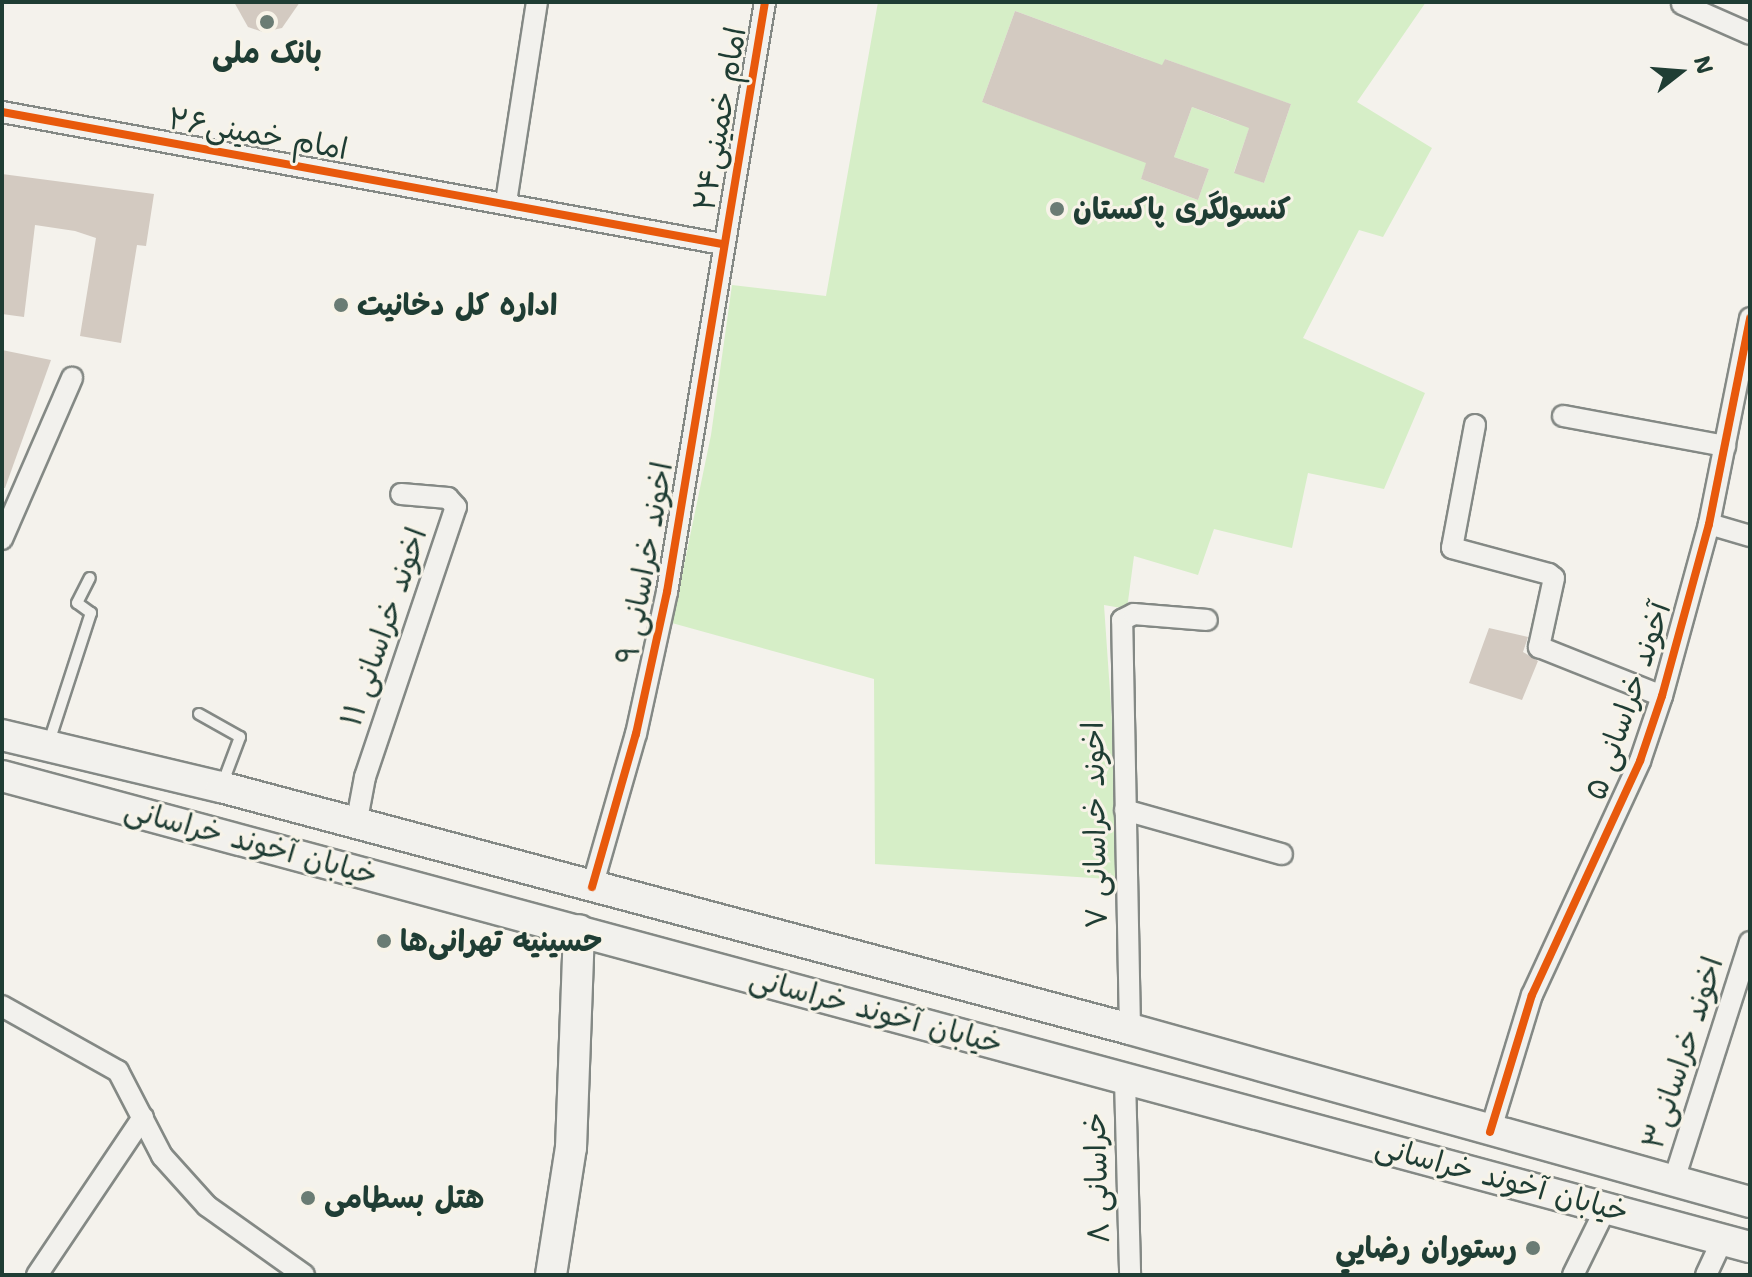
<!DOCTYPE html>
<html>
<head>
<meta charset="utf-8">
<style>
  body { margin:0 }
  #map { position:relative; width:1752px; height:1277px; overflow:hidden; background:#f4f2ec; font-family:"Shantell Sans","Playpen Sans Arabic",sans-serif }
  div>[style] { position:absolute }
  .green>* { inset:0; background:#d6eec7 }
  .building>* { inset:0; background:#d3cac1 }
  .roads { filter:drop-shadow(2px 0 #848985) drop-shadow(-2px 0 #848985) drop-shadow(0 2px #848985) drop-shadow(0 -2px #848985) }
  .lane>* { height:10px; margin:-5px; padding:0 5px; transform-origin:5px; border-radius:5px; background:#f2f1ed }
  .street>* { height:20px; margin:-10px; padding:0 10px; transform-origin:10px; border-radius:10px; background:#f2f1ed }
  .secondary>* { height:30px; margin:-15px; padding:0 15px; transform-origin:15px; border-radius:15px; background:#f2f1ed }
  .cycleway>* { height:8px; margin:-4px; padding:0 4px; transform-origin:4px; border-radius:4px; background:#e8590c }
  .dots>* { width:22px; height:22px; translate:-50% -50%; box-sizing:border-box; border:4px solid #f7f3e8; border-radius:50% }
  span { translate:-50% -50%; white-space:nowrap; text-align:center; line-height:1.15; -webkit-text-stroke:6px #f7f3e8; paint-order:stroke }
  .poi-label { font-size:30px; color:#1f3d34; font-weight:700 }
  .left { translate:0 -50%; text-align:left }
  .right { translate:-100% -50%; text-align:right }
  .street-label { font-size:30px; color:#1f3d34 }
  .frame { position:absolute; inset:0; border:4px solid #1f3d34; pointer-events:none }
  .north { position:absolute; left:1640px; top:32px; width:80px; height:80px; -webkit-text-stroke:6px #f7f3e8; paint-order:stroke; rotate:73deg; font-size:22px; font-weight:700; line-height:32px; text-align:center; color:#1f3d34 }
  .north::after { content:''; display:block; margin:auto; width:28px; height:36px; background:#1f3d34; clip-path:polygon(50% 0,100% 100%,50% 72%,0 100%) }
</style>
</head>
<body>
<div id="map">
  <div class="green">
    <i style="clip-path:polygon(evenodd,878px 2px,1426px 2px,1357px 102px,1432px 148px,1383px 237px,1359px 230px,1303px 338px,1425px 393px,1384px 489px,1308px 473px,1292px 548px,1214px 529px,1198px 575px,1134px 556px,1127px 609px,1104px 605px,1123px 880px,875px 864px,874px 679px,672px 623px,711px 435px,732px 285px,826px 296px,878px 2px,1015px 11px,1146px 59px,1113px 150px,982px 102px,1015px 11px,878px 2px,1165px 59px,1241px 87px,1229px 121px,1192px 107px,1174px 157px,1209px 169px,1198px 200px,1141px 179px,1168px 102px,1151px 95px,1165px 59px,878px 2px,1261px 94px,1291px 104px,1264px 183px,1234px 172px,1261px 94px)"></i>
  </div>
  <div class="building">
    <i style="clip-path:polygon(234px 2px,300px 2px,282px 28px,263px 32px,248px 27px)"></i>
    <i style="clip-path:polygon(1015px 11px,1162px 65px,1165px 59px,1291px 104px,1264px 183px,1234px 173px,1249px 128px,1192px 107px,1174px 157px,1209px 169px,1198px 200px,1141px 179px,1146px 163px,982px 102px)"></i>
    <i style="clip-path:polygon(2px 174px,154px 194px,146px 246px,137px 245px,121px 343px,80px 336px,96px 238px,75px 231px,35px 225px,24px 317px,2px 314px)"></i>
    <i style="clip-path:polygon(2px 350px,51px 360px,5px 488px,2px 488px)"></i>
    <i style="clip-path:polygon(1489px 628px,1528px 637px,1523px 652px,1538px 661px,1522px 700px,1469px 683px)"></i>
  </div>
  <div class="roads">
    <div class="lane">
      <i style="left:199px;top:714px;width:47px;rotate:29.3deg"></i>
      <i style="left:240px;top:737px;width:51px;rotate:110.6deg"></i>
      <i style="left:49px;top:742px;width:136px;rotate:-72deg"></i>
      <i style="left:91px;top:613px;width:17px;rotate:-144deg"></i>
      <i style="left:77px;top:603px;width:28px;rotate:-63deg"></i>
    </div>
    <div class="street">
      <i style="left:1682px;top:4px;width:74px;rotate:23.8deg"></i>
      <i style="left:2px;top:112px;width:732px;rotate:10.39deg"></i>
      <i style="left:506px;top:202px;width:202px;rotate:-81.2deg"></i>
      <i style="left:1563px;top:416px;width:165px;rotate:10.5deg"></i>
      <i style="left:1475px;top:425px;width:125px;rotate:100.6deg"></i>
      <i style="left:1452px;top:548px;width:100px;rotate:15deg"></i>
      <i style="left:1549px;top:574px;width:6px;rotate:39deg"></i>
      <i style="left:1554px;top:578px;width:71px;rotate:102.3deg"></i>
      <i style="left:1539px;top:647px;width:132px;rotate:21.7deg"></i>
      <i style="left:1709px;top:524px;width:43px;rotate:16.3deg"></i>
      <i style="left:2px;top:539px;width:176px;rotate:-66.5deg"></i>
      <i style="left:1125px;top:810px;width:163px;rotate:15.7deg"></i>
      <i style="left:356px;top:825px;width:49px;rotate:-79.4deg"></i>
      <i style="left:365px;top:777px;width:285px;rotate:-71.4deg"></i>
      <i style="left:456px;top:507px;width:12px;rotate:-132deg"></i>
      <i style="left:448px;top:498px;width:47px;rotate:-175.1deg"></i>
      <i style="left:592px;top:887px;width:159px;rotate:-74deg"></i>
      <i style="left:636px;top:734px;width:145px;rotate:-77.7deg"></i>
      <i style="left:667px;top:592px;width:598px;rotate:-80.57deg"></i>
      <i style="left:2px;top:1006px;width:133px;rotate:29.3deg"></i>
      <i style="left:118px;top:1071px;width:96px;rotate:62.6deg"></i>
      <i style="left:162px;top:1156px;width:67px;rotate:48deg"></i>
      <i style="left:207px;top:1206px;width:119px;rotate:35.4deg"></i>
      <i style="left:1130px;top:1029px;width:409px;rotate:-91.1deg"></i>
      <i style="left:1122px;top:620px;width:13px;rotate:-27deg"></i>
      <i style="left:1134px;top:614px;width:73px;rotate:4.7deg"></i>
      <i style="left:1125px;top:1079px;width:196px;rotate:88.5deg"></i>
      <i style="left:1490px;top:1132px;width:143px;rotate:-73deg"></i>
      <i style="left:1532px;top:995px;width:258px;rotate:-65.2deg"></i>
      <i style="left:1640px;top:761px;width:69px;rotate:-71.3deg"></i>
      <i style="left:1662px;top:696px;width:178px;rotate:-74.7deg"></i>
      <i style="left:1709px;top:524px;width:210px;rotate:-78.7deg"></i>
      <i style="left:1673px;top:1183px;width:253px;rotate:-72.3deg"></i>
      <i style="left:37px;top:1275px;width:190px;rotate:-56.1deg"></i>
      <i style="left:1573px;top:1275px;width:77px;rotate:-63.8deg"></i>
      <i style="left:1706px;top:1275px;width:40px;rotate:-65deg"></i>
    </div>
    <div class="secondary">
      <i style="left:2px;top:735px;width:225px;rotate:13.4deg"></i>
      <i style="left:221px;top:787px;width:941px;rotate:14.91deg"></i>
      <i style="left:1130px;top:1029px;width:644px;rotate:15.59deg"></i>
      <i style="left:2px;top:776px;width:1810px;rotate:15.08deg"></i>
      <i style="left:551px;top:1275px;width:129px;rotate:-81.1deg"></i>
      <i style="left:571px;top:1148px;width:218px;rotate:-87.9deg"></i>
    </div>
  </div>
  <div class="cycleway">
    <i style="left:2px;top:112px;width:732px;rotate:10.39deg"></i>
    <i style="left:592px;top:887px;width:159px;rotate:-74deg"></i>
    <i style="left:636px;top:734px;width:145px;rotate:-77.7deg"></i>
    <i style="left:667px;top:592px;width:598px;rotate:-80.57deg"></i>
    <i style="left:1490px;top:1132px;width:143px;rotate:-73deg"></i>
    <i style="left:1532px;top:995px;width:258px;rotate:-65.2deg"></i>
    <i style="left:1640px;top:761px;width:69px;rotate:-71.3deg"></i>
    <i style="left:1662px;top:696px;width:178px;rotate:-74.7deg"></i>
    <i style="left:1709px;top:524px;width:210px;rotate:-78.7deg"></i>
  </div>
  <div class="dots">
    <i style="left:267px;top:22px;background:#6a7c74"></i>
    <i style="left:1057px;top:209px;background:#6a7c74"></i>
    <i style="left:341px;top:305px;background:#6a7c74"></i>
    <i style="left:384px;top:941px;background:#6a7c74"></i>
    <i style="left:308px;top:1198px;background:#6a7c74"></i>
    <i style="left:1533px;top:1248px;background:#6a7c74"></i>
  </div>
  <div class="poi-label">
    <span style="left:267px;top:53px">بانک ملی</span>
    <span class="left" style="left:1073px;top:209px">کنسولگری پاکستان</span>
    <span class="left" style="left:357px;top:305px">اداره کل دخانیت</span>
    <span class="left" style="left:400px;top:941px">حسینیه تهرانی‌ها</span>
    <span class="left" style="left:324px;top:1198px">هتل بسطامی</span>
    <span class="right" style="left:1517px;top:1248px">رستوران رضايي</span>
  </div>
  <div class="street-label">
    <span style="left:720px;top:119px;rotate:-80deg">امام خمینی۲۴</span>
    <span style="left:258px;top:134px;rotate:10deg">امام خمینی۲۶</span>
    <span style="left:645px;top:563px;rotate:-80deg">اخوند خراسانی ۹</span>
    <span style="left:384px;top:627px;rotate:-71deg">اخوند خراسانی ۱۱</span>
    <span style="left:1628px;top:701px;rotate:-71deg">آخوند خراسانی ۵</span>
    <span style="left:1095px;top:825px;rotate:-91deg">اخوند خراسانی ۷</span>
    <span style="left:251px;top:842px;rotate:15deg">خیابان آخوند خراسانی</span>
    <span style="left:876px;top:1011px;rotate:15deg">خیابان آخوند خراسانی</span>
    <span style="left:1683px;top:1053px;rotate:-72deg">اخوند خراسانی۳</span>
    <span style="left:1097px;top:1178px;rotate:-92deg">خراسانی ۸</span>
    <span style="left:1502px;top:1179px;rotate:15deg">خیابان آخوند خراسانی</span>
  </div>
  <div class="frame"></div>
  <div class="north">N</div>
</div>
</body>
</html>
